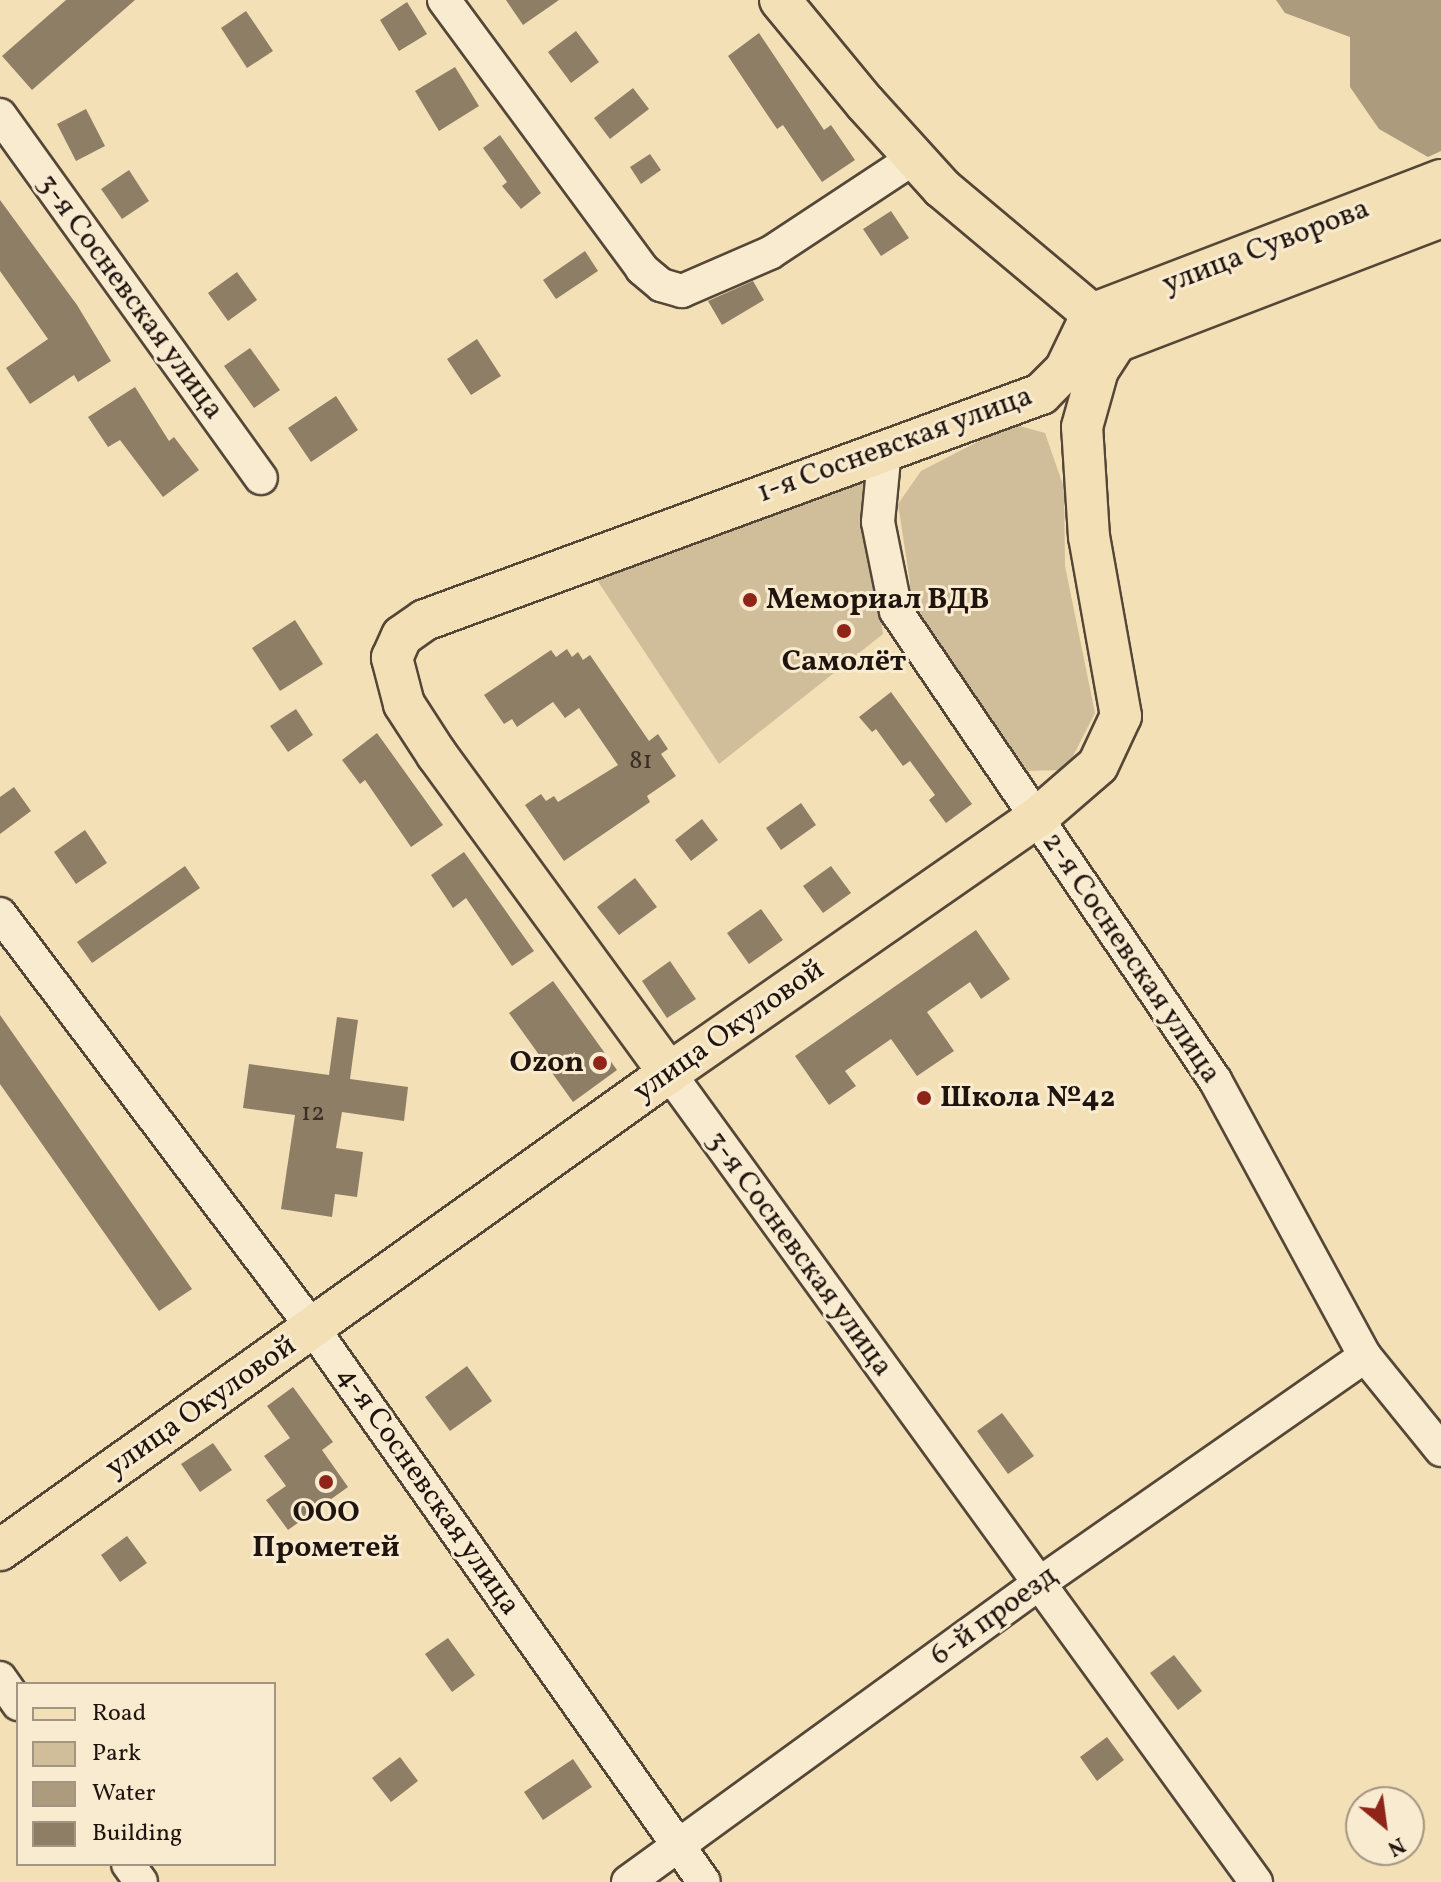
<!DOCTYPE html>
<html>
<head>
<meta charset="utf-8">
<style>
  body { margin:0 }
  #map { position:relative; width:1441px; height:1882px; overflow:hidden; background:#f4e0b6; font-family:Vollkorn,serif }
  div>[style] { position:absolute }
  .green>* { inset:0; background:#d0bd99 }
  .water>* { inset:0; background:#ac9b7d }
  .building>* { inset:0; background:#8e7e65 }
  .roads { filter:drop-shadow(2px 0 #554738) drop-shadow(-2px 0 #554738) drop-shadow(0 2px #554738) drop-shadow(0 -2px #554738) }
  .minor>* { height:32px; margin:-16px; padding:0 16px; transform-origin:16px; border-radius:16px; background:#f8ebd0 }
  .major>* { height:40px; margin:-20px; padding:0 20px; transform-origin:20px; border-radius:20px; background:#f4e0b6 }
  .dots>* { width:22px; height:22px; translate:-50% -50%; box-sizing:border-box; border:4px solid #f8ebd0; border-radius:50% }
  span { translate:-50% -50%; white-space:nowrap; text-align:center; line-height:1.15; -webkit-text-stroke:6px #f8ebd0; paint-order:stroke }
  .number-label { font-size:26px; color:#3c2e24 }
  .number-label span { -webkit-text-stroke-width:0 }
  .street-label { font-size:30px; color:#20140e }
  .poi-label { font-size:30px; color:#20140e; font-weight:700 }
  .left { translate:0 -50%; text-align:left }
  .right { translate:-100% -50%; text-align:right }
  .legend { position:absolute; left:16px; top:1682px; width:260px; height:184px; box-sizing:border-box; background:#f8ebd0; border:2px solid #a29582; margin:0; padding:10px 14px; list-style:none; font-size:24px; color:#20140e }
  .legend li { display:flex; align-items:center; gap:16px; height:40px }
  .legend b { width:40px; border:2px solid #a29582 }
  .north { position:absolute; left:1345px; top:1786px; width:80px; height:80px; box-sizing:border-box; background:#f8ebd0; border:2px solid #a29582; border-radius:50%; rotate:151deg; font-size:22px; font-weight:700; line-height:32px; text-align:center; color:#20140e }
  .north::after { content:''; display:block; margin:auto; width:28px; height:36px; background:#8f2418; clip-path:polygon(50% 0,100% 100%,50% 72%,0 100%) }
</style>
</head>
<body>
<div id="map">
  <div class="green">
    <i style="clip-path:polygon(1012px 424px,1045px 433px,1064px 488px,1065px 566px,1095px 713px,1066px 770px,1023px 771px,997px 746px,968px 685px,909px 605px,910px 582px,898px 504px,921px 471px)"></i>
    <i style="clip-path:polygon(865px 479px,883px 634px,719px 764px,595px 577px)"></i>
  </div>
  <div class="water">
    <i style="clip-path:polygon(1276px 0,1441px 0,1441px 151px,1428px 157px,1379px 129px,1350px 87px,1350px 37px,1285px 13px)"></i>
  </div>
  <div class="building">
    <i style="clip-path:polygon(66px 0,135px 0,32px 90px,2px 56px)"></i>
    <i style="clip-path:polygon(506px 0,559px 0,523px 25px)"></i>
    <i style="clip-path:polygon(407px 2px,427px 34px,399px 51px,380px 20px)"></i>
    <i style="clip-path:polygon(246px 11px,273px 51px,247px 68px,221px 28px)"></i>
    <i style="clip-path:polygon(576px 31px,599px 62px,571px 83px,548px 52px)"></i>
    <i style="clip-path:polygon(759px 33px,824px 130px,831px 125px,855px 160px,822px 182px,783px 125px,777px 129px,728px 56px)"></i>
    <i style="clip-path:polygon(455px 67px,479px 106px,439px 131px,415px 91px)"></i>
    <i style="clip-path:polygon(633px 88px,649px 109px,610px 139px,594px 118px)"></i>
    <i style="clip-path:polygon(86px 109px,105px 146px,76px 161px,57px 124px)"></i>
    <i style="clip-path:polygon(500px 135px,541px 193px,521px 209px,502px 186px,507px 182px,483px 148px)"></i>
    <i style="clip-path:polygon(650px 154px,661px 170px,641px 184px,630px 167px)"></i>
    <i style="clip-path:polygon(129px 170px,149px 201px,122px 219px,101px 189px)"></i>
    <i style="clip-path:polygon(0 200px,77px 305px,111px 361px,78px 382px,74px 375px,30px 404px,6px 368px,48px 339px,0 271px)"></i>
    <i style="clip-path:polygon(891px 211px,909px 238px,881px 256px,863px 229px)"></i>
    <i style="clip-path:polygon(585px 251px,598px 271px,556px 299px,543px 280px)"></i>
    <i style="clip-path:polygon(237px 272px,257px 300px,228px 321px,208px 293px)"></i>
    <i style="clip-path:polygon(753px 281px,764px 300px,722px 325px,708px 301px)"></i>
    <i style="clip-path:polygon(477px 339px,501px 376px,471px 395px,447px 359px)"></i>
    <i style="clip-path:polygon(250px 348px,280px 390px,254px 408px,224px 366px)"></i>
    <i style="clip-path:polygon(135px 387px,169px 441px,174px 437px,199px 470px,163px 497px,120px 440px,108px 447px,88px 417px)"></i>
    <i style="clip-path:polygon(336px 396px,358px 430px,311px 462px,288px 428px)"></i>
    <i style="clip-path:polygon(295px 620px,323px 664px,280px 691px,252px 648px)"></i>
    <i style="clip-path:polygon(567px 649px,572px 657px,578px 652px,583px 660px,590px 655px,649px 741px,658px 734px,668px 749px,661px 754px,676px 776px,647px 796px,650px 802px,564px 861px,525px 805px,541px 794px,546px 801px,554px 796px,558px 802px,618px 765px,579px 708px,565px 718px,553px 702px,517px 727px,512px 719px,504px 724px,484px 695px,551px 650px,556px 657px)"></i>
    <i style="clip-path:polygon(891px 692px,972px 804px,946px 823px,929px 800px,935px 795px,910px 761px,903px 766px,876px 729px,872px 732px,859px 717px)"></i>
    <i style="clip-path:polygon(296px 709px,313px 735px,288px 752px,270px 726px)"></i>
    <i style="clip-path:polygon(377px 733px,443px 825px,411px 847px,365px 780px,360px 784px,342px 760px)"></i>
    <i style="clip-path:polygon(14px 787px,31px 811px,0 834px,0 797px)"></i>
    <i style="clip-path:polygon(801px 803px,816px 825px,781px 850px,766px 828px)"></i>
    <i style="clip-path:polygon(702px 819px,718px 840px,691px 861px,675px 840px)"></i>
    <i style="clip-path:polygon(85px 830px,107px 863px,76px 884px,54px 852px)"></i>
    <i style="clip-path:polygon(464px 852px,534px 951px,512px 966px,466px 898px,453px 908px,431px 875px)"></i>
    <i style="clip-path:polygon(185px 866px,200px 888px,92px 963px,77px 942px)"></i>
    <i style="clip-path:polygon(831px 866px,851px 893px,823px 913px,803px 886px)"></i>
    <i style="clip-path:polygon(635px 878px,657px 907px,619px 935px,597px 907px)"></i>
    <i style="clip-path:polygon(761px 909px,783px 940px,749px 964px,727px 933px)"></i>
    <i style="clip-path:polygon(976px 930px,1010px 979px,981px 999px,970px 982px,927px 1012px,954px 1051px,917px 1076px,891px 1039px,845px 1071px,856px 1086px,829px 1105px,795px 1056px)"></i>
    <i style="clip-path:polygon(670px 961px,696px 999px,667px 1018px,642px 981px)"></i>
    <i style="clip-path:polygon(553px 981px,617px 1070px,573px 1102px,509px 1013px)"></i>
    <i style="clip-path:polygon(0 1015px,192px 1289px,159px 1311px,0 1084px)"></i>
    <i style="clip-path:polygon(337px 1017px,358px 1020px,350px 1079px,408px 1087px,404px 1121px,342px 1112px,336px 1148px,363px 1152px,357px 1197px,335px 1194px,332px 1217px,281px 1209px,295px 1115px,243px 1108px,249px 1064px,329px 1075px)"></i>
    <i style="clip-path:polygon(467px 1366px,492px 1401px,450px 1431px,425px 1397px)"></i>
    <i style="clip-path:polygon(293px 1387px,333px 1442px,322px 1450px,348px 1487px,288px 1530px,266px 1500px,286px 1486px,264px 1456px,290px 1438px,267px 1406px)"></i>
    <i style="clip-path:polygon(1002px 1413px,1034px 1456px,1008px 1474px,977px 1431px)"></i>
    <i style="clip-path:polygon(213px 1443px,232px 1470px,200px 1492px,181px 1464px)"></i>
    <i style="clip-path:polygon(127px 1536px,147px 1563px,120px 1582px,101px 1555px)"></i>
    <i style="clip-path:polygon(448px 1638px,475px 1675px,452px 1692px,425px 1654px)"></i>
    <i style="clip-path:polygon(1174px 1655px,1202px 1691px,1178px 1710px,1150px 1673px)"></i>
    <i style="clip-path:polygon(1107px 1737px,1124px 1760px,1097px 1781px,1080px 1757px)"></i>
    <i style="clip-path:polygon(400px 1757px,418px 1781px,391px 1802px,372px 1778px)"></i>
    <i style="clip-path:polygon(573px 1759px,592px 1787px,543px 1820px,524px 1792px)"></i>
  </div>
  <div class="roads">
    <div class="minor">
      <i style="left:444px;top:0;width:334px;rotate:53.6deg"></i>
      <i style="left:642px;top:269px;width:25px;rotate:40deg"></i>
      <i style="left:661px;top:285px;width:22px;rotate:16deg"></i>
      <i style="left:682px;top:291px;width:96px;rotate:-23.4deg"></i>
      <i style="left:770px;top:253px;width:173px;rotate:-33.4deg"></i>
      <i style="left:0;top:115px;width:447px;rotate:54.3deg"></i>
      <i style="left:885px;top:449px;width:73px;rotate:95.5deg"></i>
      <i style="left:878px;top:522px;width:91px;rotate:78.6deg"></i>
      <i style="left:896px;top:611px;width:567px;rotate:55.78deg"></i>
      <i style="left:1215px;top:1080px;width:314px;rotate:61.5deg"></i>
      <i style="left:1365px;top:1356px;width:121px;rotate:51deg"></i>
      <i style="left:0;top:914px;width:518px;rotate:52.93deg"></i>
      <i style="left:312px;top:1327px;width:679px;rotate:54.77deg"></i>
      <i style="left:669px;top:1073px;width:1000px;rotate:54.04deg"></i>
      <i style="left:0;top:1678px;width:32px;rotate:55deg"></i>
      <i style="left:128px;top:1864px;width:22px;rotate:54deg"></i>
      <i style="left:628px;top:1882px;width:505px;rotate:-35.99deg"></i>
      <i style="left:1037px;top:1585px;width:400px;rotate:-34.9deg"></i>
    </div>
    <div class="major">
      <i style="left:780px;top:0;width:134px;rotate:50.5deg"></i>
      <i style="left:865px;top:103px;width:115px;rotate:47.8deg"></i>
      <i style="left:942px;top:188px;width:196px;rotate:40deg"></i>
      <i style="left:1092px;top:314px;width:25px;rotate:50deg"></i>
      <i style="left:1092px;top:314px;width:374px;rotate:-21deg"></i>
      <i style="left:1116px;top:342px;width:348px;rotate:-21deg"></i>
      <i style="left:669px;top:1073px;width:394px;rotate:-126.1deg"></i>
      <i style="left:437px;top:755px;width:61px;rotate:-122.9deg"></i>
      <i style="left:404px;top:704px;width:48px;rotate:-104.6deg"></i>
      <i style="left:392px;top:658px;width:24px;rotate:-66deg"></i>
      <i style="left:402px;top:636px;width:28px;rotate:-35deg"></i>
      <i style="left:425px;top:620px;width:656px;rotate:-20.15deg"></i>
      <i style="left:1041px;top:394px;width:34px;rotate:-45deg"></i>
      <i style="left:1065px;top:370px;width:62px;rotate:-64.3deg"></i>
      <i style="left:0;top:1550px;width:822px;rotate:-35.49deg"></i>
      <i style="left:669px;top:1073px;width:449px;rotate:-34.8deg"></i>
      <i style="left:1038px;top:817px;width:79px;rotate:-40.9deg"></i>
      <i style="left:1098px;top:765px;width:54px;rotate:-64.9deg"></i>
      <i style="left:1121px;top:716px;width:182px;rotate:-100.1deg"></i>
      <i style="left:1089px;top:537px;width:110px;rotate:-93.6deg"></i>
      <i style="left:1082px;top:427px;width:59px;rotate:-74.3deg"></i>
      <i style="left:1098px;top:370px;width:33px;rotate:-57deg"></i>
    </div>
  </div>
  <div class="dots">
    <i style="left:750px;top:600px;background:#8f2418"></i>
    <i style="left:844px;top:631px;background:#8f2418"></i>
    <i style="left:600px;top:1063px;background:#8f2418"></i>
    <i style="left:924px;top:1098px;background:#8f2418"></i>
    <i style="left:326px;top:1482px;background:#8f2418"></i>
  </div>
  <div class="number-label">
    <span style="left:641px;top:762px">81</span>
    <span style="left:313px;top:1114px">12</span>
  </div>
  <div class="street-label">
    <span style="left:1266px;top:247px;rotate:-21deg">улица Суворова</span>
    <span style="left:130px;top:297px;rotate:54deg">3-я Сосневская улица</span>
    <span style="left:895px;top:445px;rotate:-20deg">1-я Сосневская улица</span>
    <span style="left:1131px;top:958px;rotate:56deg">2-я Сосневская улица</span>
    <span style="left:729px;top:1031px;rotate:-35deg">улица Окуловой</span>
    <span style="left:799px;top:1254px;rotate:54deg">3-я Сосневская улица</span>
    <span style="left:201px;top:1407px;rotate:-35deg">улица Окуловой</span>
    <span style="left:428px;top:1491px;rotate:55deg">4-я Сосневская улица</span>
    <span style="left:994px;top:1616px;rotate:-36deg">6-й проезд</span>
  </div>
  <div class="poi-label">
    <span class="left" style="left:766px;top:600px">Мемориал ВДВ</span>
    <span style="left:844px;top:662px">Самолёт</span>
    <span class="right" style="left:584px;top:1063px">Ozon</span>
    <span class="left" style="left:940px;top:1098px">Школа №42</span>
    <span style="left:326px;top:1530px">ООО<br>Прометей</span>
  </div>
  <ul class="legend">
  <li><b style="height:10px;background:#f4e0b6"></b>Road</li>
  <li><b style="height:22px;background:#d0bd99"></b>Park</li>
  <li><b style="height:22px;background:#ac9b7d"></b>Water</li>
  <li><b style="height:22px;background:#8e7e65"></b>Building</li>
  </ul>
  <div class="north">N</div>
</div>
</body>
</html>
